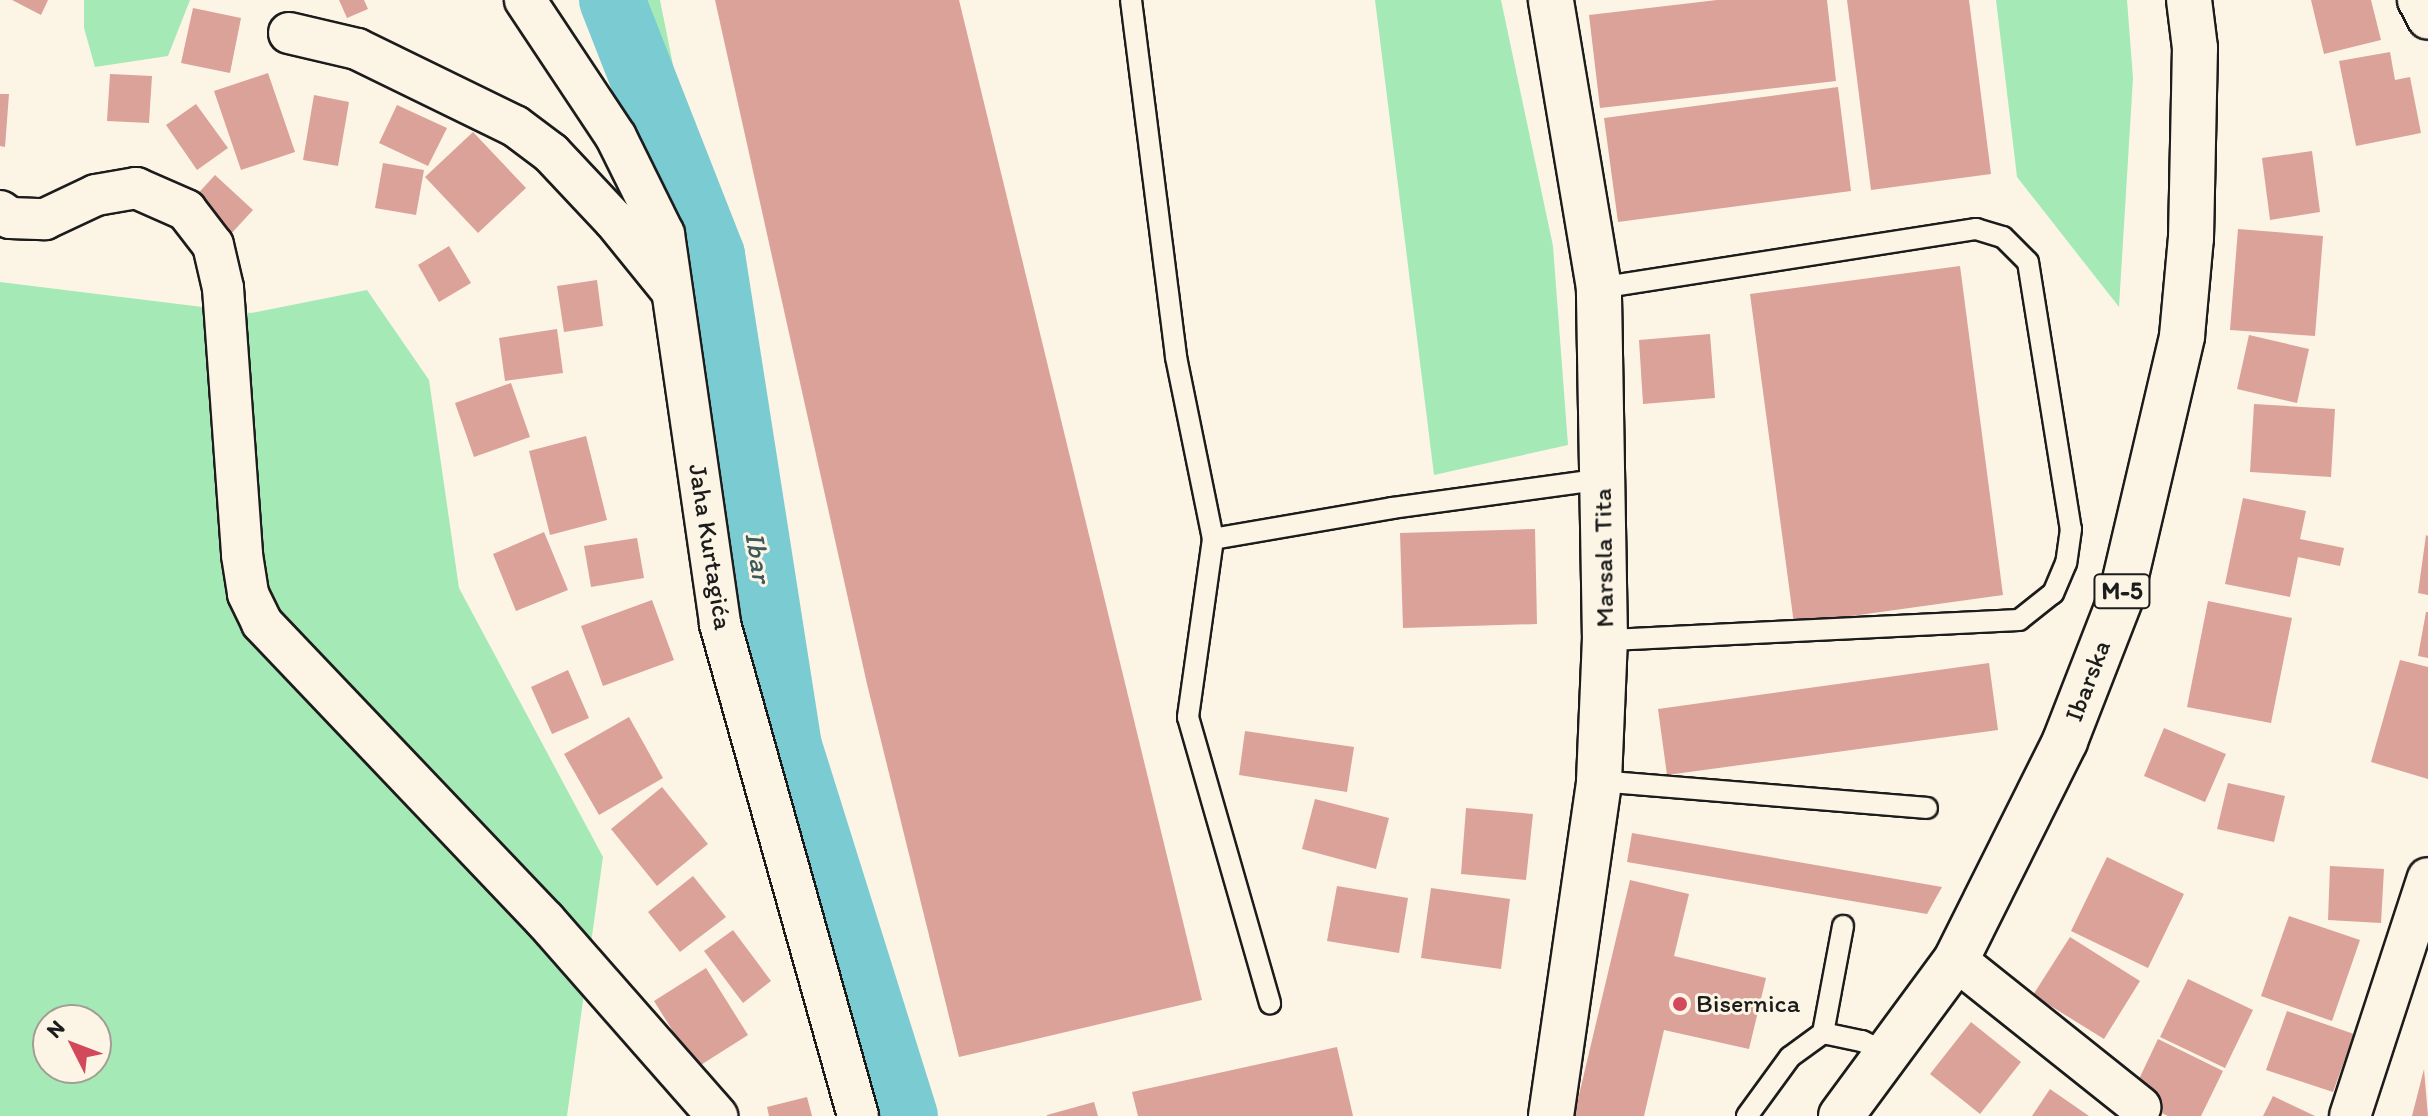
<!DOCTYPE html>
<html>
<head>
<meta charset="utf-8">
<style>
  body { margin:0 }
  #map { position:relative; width:2428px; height:1116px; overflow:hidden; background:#fcf5e5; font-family:Itim,sans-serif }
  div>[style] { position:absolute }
  .green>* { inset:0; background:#a5eab6 }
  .river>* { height:66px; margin:-33px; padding:0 33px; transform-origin:33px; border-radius:33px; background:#7acbd2 }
  .building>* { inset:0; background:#dba299 }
  .roads { filter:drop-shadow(2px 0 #1c1c1c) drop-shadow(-2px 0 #1c1c1c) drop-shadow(0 2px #1c1c1c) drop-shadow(0 -2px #1c1c1c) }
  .service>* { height:20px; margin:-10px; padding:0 10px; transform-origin:10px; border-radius:10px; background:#fcf5e5 }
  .minor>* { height:40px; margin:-20px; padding:0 20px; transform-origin:20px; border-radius:20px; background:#fcf5e5 }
  .tertiary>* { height:44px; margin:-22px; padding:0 22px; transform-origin:22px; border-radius:22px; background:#fcf5e5 }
  .primary>* { height:44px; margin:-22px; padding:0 22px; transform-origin:22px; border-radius:22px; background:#fcf5e5 }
  .dots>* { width:22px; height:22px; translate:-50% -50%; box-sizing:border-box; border:4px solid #fcf5e5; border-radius:50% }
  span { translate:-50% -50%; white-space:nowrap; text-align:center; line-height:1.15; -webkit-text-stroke:6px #fcf5e5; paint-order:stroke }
  .shield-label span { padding:2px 6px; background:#fcf5e5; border:2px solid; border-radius:6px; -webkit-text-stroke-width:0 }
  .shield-label { font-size:24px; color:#1c1c1c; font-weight:700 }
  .street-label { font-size:26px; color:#1c1c1c }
  .poi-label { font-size:26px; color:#1c1c1c }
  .left { translate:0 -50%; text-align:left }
  .water-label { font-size:28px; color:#3d595c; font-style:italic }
  .north { position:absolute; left:32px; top:1004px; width:80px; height:80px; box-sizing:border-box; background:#fcf5e5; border:2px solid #a29e95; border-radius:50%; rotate:312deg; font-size:22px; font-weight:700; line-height:32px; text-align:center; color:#1c1c1c }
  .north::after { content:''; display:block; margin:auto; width:28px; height:36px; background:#d1495b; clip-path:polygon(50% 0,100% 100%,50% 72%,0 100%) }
</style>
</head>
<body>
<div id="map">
  <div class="green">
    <i style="clip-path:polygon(84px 0,190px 0,168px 56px,95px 67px,84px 28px)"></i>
    <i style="clip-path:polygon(631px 0,660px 0,676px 80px)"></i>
    <i style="clip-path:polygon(1375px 0,1501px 0,1553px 246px,1568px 445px,1434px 475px)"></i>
    <i style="clip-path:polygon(1996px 0,2127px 0,2133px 78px,2119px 307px,2017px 177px)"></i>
    <i style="clip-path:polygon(evenodd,0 282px,251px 313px,367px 290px,429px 380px,459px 588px,603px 857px,567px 1116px,0 1116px,0 282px,48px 1020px,96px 1020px,96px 1068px,48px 1068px,48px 1020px)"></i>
  </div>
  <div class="river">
    <i style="left:612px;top:0;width:274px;rotate:68.6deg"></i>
    <i style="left:712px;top:255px;width:494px;rotate:81.1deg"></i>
    <i style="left:788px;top:743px;width:391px;rotate:72.6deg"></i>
  </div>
  <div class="building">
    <i style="clip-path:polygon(12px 0,48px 0,41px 15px)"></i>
    <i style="clip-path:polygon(339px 0,364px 0,368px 9px,347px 18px)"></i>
    <i style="clip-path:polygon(715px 0,959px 0,1202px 1000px,959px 1057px,867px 684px)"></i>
    <i style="clip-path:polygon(1717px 0,1827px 0,1836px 81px,1600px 108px,1589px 15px)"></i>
    <i style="clip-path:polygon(1847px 0,1969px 0,1991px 174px,1871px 190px)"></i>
    <i style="clip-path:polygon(2311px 0,2371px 0,2381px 40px,2324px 54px)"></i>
    <i style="clip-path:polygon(193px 8px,241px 18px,230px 73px,181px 63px)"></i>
    <i style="clip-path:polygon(2390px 52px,2395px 80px,2410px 77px,2421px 133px,2356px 146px,2339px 61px)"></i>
    <i style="clip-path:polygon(268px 73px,295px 152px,241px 170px,214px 91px)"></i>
    <i style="clip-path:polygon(110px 74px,152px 76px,149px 123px,107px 121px)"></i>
    <i style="clip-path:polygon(1838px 87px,1851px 191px,1618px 222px,1604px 118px)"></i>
    <i style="clip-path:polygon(0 94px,9px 94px,5px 147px,0 146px)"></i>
    <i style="clip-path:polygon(314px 95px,349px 102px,338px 166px,303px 160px)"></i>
    <i style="clip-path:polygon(196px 104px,228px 148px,197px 170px,166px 125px)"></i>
    <i style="clip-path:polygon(397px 105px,447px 128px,428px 166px,379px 143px)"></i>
    <i style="clip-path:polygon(473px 132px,526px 188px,478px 233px,425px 177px)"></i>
    <i style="clip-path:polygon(2312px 151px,2320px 212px,2270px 220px,2262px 158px)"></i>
    <i style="clip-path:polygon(383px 163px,424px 170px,416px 215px,375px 208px)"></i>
    <i style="clip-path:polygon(215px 175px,253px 210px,229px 236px,192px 200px)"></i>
    <i style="clip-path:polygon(2238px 229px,2323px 236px,2315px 336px,2230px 330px)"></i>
    <i style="clip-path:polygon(449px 246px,471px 283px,439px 302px,418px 265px)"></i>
    <i style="clip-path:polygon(1960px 266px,2003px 595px,1794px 624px,1750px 294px)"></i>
    <i style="clip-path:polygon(597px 280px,603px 326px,564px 332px,557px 286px)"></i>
    <i style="clip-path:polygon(557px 329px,563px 373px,505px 381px,499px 338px)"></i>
    <i style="clip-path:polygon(1710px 334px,1715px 398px,1643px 404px,1639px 340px)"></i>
    <i style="clip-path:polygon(2249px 335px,2309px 349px,2297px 403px,2237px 389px)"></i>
    <i style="clip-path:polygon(511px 383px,530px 437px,474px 457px,455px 403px)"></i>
    <i style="clip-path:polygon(2254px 404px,2335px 409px,2331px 477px,2250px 472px)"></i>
    <i style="clip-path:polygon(586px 436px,607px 520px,550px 535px,529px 451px)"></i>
    <i style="clip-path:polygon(2243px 498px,2306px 511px,2300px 539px,2344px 548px,2340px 566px,2298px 557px,2290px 597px,2225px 584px)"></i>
    <i style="clip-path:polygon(1535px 529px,1537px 624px,1403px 628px,1400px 533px)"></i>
    <i style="clip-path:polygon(544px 532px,568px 590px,516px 611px,493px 554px)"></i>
    <i style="clip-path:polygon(2426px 535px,2428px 536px,2428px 595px,2418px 593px)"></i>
    <i style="clip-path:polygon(637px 538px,644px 578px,591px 587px,584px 546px)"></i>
    <i style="clip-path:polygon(652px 600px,674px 660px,603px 686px,581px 626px)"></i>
    <i style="clip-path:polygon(2208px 601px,2292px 618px,2271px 723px,2187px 707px)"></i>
    <i style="clip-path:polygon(2426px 612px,2428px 612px,2428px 658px,2418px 656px)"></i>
    <i style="clip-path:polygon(2400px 660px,2428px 667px,2428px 779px,2371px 762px)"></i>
    <i style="clip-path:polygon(1989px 663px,1998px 730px,1667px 775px,1658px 709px)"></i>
    <i style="clip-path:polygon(568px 670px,589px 718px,552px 734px,531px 687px)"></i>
    <i style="clip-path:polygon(629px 717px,663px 778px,599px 815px,564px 754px)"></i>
    <i style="clip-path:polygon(2164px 728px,2226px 754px,2205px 802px,2144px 776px)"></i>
    <i style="clip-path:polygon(1245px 731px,1354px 747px,1347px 792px,1239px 775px)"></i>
    <i style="clip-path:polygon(2228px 783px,2285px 796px,2274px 842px,2217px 829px)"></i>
    <i style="clip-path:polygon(662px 787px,708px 844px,657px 886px,611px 829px)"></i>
    <i style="clip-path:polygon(1315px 799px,1389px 818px,1376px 869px,1302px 849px)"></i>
    <i style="clip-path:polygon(1466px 808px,1533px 814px,1526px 880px,1461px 874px)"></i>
    <i style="clip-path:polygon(1632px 833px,1942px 887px,1927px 914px,1627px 862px)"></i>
    <i style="clip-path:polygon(2107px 857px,2184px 894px,2148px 968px,2071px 931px)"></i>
    <i style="clip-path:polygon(2330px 866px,2384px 869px,2381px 923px,2328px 920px)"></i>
    <i style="clip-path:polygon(693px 876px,726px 917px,680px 952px,648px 912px)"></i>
    <i style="clip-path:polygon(1630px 880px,1689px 894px,1674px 956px,1766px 978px,1749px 1049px,1664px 1030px,1644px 1116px,1574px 1116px)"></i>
    <i style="clip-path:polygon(1337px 886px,1408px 898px,1399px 953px,1327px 941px)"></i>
    <i style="clip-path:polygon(1431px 888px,1510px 899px,1501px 969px,1421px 958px)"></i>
    <i style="clip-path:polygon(2289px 916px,2360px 940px,2332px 1021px,2261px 996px)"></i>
    <i style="clip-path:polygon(733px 930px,771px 981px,743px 1003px,704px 951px)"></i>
    <i style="clip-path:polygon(2070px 937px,2140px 981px,2104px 1039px,2033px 995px)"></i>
    <i style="clip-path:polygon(706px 968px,748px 1035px,696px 1068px,654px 1001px)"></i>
    <i style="clip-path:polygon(2188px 979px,2253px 1010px,2225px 1068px,2160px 1037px)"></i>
    <i style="clip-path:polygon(2287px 1011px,2354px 1034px,2333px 1092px,2266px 1070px)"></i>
    <i style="clip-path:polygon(1971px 1022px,2021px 1062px,1980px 1114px,1930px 1074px)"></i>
    <i style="clip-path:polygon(2158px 1039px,2223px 1071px,2201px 1116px,2168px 1116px,2130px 1098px)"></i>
    <i style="clip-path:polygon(1337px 1047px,1353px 1116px,1138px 1116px,1132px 1092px)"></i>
    <i style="clip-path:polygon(2424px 1069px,2428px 1116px,2412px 1116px)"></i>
    <i style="clip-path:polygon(2050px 1089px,2089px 1116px,2032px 1116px)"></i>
    <i style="clip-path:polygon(2273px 1096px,2315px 1116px,2263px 1116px)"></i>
    <i style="clip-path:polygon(807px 1097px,812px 1116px,769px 1116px,767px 1107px)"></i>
    <i style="clip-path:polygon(1094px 1102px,1098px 1116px,1047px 1116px,1047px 1115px)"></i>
  </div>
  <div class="roads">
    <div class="service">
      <i style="left:1131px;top:0;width:360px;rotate:82.8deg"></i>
      <i style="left:1176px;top:357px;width:186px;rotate:78.5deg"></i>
      <i style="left:1213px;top:539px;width:182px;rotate:-9.8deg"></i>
      <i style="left:1392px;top:508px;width:213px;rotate:-7.8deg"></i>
      <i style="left:1599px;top:288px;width:382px;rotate:-8.9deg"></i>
      <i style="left:1976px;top:229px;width:28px;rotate:17deg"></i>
      <i style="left:2003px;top:237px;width:35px;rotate:45deg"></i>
      <i style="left:2028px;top:262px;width:270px;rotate:80.9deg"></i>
      <i style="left:2071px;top:529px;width:34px;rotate:98deg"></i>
      <i style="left:2066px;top:563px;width:33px;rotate:113deg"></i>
      <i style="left:2053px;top:593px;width:43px;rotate:141.5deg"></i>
      <i style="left:2019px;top:620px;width:414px;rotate:177.2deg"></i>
      <i style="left:1213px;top:539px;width:180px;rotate:98deg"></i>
      <i style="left:1188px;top:717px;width:298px;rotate:74deg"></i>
      <i style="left:1599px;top:781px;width:329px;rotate:4.7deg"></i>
      <i style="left:1823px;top:1033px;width:109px;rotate:-79.4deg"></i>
      <i style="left:1747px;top:1116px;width:73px;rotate:-53.9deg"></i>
      <i style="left:1790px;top:1057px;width:41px;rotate:-36deg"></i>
      <i style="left:1823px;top:1033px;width:40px;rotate:12deg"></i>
      <i style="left:1862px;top:1041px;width:30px;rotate:26deg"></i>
    </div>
    <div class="minor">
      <i style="left:525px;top:0;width:164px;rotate:56.4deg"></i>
      <i style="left:616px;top:137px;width:108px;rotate:63.7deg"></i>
      <i style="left:664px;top:234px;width:394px;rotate:81.8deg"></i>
      <i style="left:720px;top:624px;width:511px;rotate:74.33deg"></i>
      <i style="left:2418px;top:0;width:21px;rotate:62deg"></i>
      <i style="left:289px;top:33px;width:70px;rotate:13.2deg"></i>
      <i style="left:357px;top:49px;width:176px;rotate:26deg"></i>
      <i style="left:515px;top:126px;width:45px;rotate:36.9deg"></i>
      <i style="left:551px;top:153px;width:92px;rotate:46.8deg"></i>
      <i style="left:614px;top:220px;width:89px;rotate:50.9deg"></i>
      <i style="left:0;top:211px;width:12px;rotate:35deg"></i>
      <i style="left:10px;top:218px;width:35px;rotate:2deg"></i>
      <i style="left:45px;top:219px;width:56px;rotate:-25.2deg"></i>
      <i style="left:96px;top:195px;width:41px;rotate:-9.9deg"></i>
      <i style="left:136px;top:188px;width:55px;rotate:23.7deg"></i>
      <i style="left:186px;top:210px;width:44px;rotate:52.4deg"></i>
      <i style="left:213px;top:245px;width:44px;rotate:76.9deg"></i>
      <i style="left:223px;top:288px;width:268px;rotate:85.9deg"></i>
      <i style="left:242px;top:555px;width:39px;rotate:81deg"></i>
      <i style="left:248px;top:594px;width:32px;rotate:64deg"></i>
      <i style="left:262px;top:623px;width:410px;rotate:46.4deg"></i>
      <i style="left:545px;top:920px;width:261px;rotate:48.7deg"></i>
      <i style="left:1956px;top:960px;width:236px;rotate:38.6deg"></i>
      <i style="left:2350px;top:1116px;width:250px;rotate:-71.9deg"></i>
    </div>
    <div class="tertiary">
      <i style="left:1551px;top:1116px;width:338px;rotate:-81.8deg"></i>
      <i style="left:1599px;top:781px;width:141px;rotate:-87.6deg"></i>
      <i style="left:1605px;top:640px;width:352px;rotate:-91deg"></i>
      <i style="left:1599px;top:288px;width:292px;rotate:-99.5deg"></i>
    </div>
    <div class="primary">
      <i style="left:1841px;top:1116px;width:194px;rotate:-53.6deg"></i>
      <i style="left:1956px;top:960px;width:245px;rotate:-63.5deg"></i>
      <i style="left:2065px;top:741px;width:155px;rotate:-68.7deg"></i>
      <i style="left:2121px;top:597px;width:268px;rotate:-76.8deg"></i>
      <i style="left:2182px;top:336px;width:98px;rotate:-84.8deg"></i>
      <i style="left:2191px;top:238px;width:190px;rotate:-88.8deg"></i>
      <i style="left:2195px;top:48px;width:48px;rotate:-97.1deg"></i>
    </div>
  </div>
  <div class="dots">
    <i style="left:1680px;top:1004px;background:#d1495b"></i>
  </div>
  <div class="shield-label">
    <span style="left:2122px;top:591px">M-5</span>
  </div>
  <div class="street-label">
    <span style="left:710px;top:547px;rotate:81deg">Jaha Kurtagića</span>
    <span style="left:1604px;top:558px;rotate:-91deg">Marsala Tita</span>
    <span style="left:2088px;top:681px;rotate:-69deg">Ibarska</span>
  </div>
  <div class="poi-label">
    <span class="left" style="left:1696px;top:1004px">Bisernica</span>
  </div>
  <div class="water-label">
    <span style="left:759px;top:557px;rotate:81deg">Ibar</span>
  </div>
  <div class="north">N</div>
</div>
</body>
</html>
